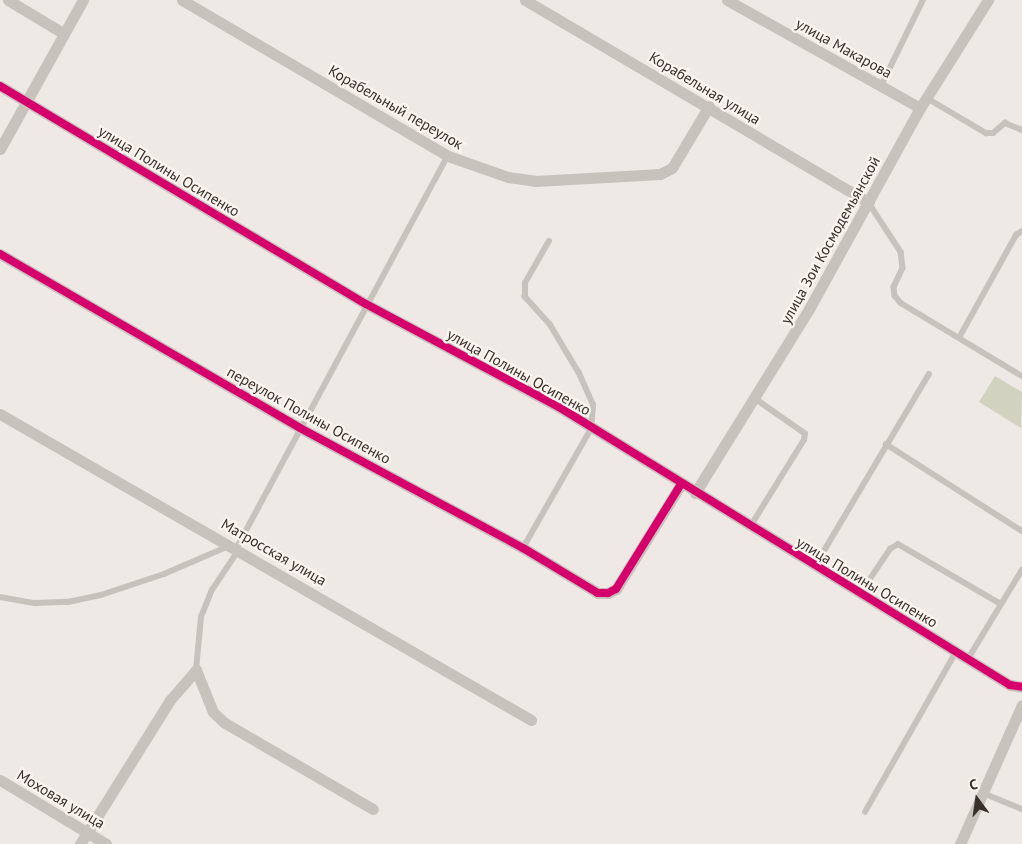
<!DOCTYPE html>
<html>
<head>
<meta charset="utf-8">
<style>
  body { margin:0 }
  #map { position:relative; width:1022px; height:844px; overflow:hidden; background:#eee9e5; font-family:"PT Sans",sans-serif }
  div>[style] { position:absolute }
  .green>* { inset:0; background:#d1d3c0 }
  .lane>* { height:5.5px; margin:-2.75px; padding:0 2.75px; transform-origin:2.75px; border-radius:2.75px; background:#c8c2bd }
  .street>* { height:11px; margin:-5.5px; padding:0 5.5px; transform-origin:5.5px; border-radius:5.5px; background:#c8c2bd }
  .cycleway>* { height:8px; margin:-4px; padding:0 4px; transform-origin:4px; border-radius:4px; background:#d6006c }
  span { translate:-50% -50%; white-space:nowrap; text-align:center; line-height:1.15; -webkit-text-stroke:4.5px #faf4ee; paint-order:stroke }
  .street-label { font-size:15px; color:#392f2b }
  .north { position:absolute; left:952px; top:774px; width:50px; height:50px; -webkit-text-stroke:4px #faf4ee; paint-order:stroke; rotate:346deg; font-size:14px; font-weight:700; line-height:20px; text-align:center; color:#392f2b }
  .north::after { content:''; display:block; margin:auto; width:18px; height:22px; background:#392f2b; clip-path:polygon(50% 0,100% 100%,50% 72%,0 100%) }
</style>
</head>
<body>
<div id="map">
  <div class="green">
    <i style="clip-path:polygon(995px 376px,1022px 392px,1021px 428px,979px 402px)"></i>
  </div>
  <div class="lane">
    <i style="left:881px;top:86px;width:96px;rotate:-64deg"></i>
    <i style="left:927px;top:98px;width:69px;rotate:30.7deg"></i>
    <i style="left:986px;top:133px;width:7px"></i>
    <i style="left:993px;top:133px;width:16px;rotate:-40deg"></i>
    <i style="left:1005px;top:123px;width:18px;rotate:22deg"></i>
    <i style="left:869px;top:203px;width:59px;rotate:56.9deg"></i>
    <i style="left:901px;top:252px;width:16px;rotate:83deg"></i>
    <i style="left:903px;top:268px;width:21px;rotate:115deg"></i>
    <i style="left:894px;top:287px;width:9px;rotate:84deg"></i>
    <i style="left:895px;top:296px;width:9px;rotate:49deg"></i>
    <i style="left:901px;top:303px;width:141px;rotate:31.1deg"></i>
    <i style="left:959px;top:338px;width:118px;rotate:-61deg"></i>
    <i style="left:1016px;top:235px;width:7px;rotate:-34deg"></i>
    <i style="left:886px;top:444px;width:161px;rotate:32.6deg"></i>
    <i style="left:750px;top:527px;width:102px;rotate:-58.2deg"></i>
    <i style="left:804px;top:440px;width:6px;rotate:-81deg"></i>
    <i style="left:805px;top:434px;width:61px;rotate:-145deg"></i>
    <i style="left:523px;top:548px;width:137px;rotate:-60.3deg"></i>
    <i style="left:591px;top:429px;width:24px;rotate:-85deg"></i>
    <i style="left:593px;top:405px;width:36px;rotate:-114deg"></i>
    <i style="left:578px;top:372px;width:55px;rotate:-120.8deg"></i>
    <i style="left:550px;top:325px;width:38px;rotate:-132deg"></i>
    <i style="left:525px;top:297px;width:14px;rotate:-90deg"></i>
    <i style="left:525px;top:283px;width:48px;rotate:-60.3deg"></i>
    <i style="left:236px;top:549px;width:447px;rotate:-61.7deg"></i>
    <i style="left:815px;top:566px;width:223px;rotate:-59.3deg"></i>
    <i style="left:860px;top:594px;width:54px;rotate:-56.3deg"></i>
    <i style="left:890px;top:549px;width:9px;rotate:-32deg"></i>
    <i style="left:898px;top:544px;width:119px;rotate:30.2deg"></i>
    <i style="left:0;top:597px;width:36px;rotate:10deg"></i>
    <i style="left:35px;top:603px;width:33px;rotate:-2deg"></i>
    <i style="left:68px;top:602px;width:34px;rotate:-12deg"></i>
    <i style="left:101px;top:595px;width:66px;rotate:-18.4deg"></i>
    <i style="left:164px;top:574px;width:69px;rotate:-23.2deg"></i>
    <i style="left:968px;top:659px;width:104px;rotate:-58.8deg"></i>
    <i style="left:196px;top:670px;width:53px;rotate:-84.6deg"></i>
    <i style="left:201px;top:617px;width:29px;rotate:-68deg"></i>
    <i style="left:212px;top:590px;width:47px;rotate:-56.3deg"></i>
    <i style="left:983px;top:793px;width:42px;rotate:22.3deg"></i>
    <i style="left:865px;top:812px;width:184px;rotate:-60.4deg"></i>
  </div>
  <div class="street">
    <i style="left:8px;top:0;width:64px;rotate:31deg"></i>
    <i style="left:182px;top:0;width:308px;rotate:30.4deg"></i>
    <i style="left:448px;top:156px;width:64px;rotate:19.3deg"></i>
    <i style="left:508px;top:177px;width:27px;rotate:8deg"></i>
    <i style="left:535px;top:181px;width:125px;rotate:-3.2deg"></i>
    <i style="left:660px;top:174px;width:13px;rotate:-27deg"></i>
    <i style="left:672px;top:168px;width:72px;rotate:-59.2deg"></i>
    <i style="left:525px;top:0;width:399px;rotate:30.5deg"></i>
    <i style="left:727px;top:0;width:221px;rotate:29.2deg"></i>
    <i style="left:0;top:86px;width:426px;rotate:30.8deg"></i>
    <i style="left:366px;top:304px;width:219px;rotate:28.1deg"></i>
    <i style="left:559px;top:407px;width:530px;rotate:31.65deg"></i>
    <i style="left:1010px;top:685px;width:12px;rotate:9deg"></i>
    <i style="left:0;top:149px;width:171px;rotate:-60.9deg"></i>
    <i style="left:0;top:254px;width:347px;rotate:30.1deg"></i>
    <i style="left:300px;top:428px;width:253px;rotate:28.3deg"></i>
    <i style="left:523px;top:548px;width:87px;rotate:31deg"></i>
    <i style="left:598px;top:593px;width:10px"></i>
    <i style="left:608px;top:593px;width:9px;rotate:-27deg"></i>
    <i style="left:616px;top:589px;width:123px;rotate:-58.2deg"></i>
    <i style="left:0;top:414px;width:613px;rotate:29.95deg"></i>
    <i style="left:695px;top:493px;width:216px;rotate:-58.2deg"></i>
    <i style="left:809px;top:309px;width:230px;rotate:-61.1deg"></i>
    <i style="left:920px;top:108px;width:128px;rotate:-57.8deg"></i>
    <i style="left:0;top:780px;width:124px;rotate:31.1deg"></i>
    <i style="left:80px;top:844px;width:170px;rotate:-58deg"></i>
    <i style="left:170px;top:700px;width:40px;rotate:-49deg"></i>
    <i style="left:196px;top:670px;width:45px;rotate:68deg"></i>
    <i style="left:213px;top:712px;width:16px;rotate:43deg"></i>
    <i style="left:225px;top:723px;width:171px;rotate:30.2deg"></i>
    <i style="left:960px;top:844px;width:152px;rotate:-66deg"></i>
  </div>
  <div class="cycleway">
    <i style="left:0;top:86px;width:426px;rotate:30.8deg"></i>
    <i style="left:366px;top:304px;width:219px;rotate:28.1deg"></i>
    <i style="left:559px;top:407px;width:530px;rotate:31.65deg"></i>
    <i style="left:1010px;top:685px;width:12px;rotate:9deg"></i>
    <i style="left:0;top:254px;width:347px;rotate:30.1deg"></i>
    <i style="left:300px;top:428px;width:253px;rotate:28.3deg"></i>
    <i style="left:523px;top:548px;width:87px;rotate:31deg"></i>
    <i style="left:598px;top:593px;width:10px"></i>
    <i style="left:608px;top:593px;width:9px;rotate:-27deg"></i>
    <i style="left:616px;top:589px;width:123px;rotate:-58.2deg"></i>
  </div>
  <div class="street-label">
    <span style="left:844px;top:48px;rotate:29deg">улица Макарова</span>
    <span style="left:705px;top:88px;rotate:31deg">Корабельная улица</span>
    <span style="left:396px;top:107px;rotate:30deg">Корабельный переулок</span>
    <span style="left:169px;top:171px;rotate:31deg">улица Полины Осипенко</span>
    <span style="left:830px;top:240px;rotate:-61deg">улица Зои Космодемьянской</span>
    <span style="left:519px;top:372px;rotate:29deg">улица Полины Осипенко</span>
    <span style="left:309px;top:415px;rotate:29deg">переулок Полины Осипенко</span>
    <span style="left:274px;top:552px;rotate:30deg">Матросская улица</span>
    <span style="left:867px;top:582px;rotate:31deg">улица Полины Осипенко</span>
    <span style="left:61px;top:799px;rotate:31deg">Моховая улица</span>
  </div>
  <div class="north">С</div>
</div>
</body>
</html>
